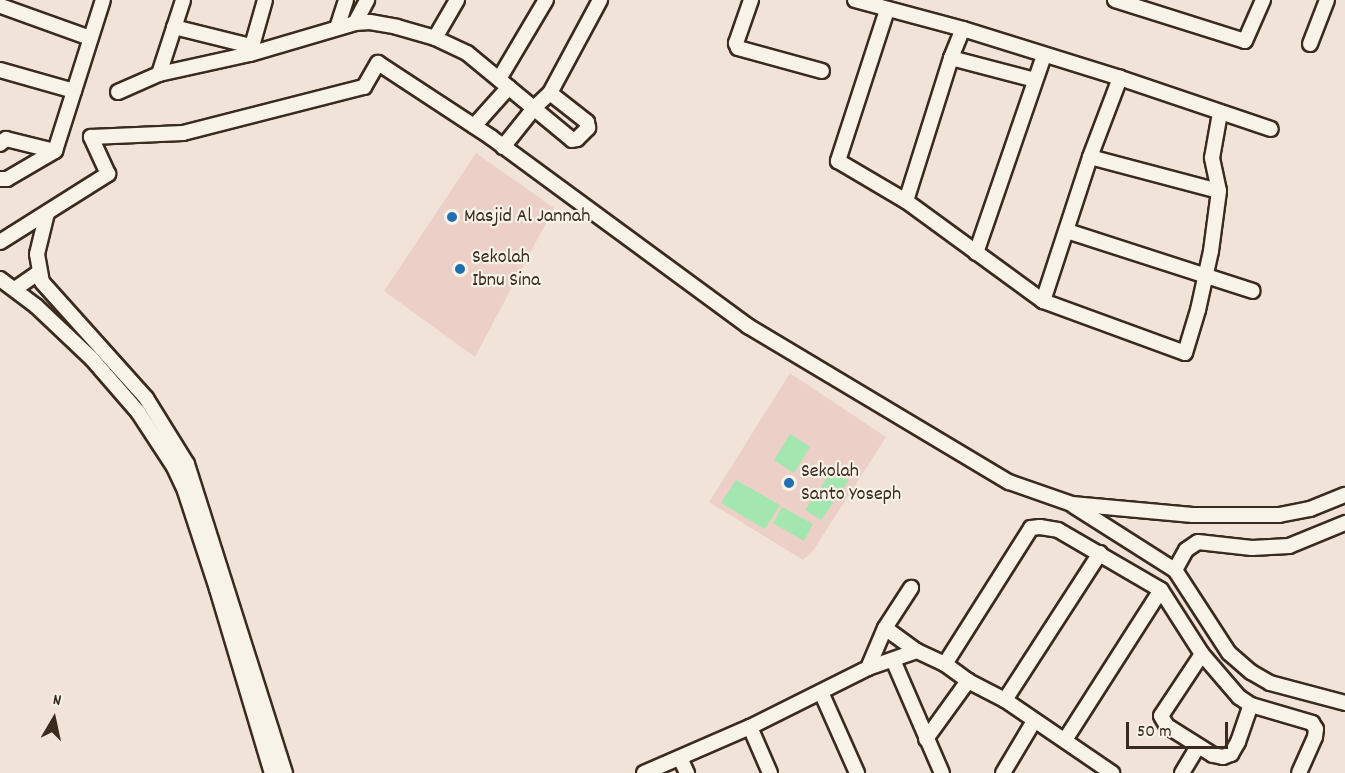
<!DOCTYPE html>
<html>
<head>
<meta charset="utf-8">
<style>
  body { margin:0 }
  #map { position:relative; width:1345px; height:773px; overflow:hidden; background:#f2e3d9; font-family:Dekko,sans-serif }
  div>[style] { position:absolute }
  .built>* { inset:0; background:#ecd0c7 }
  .green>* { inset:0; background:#a3e6b0 }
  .roads { filter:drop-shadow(2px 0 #3b2a1e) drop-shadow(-2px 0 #3b2a1e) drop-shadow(0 2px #3b2a1e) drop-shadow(0 -2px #3b2a1e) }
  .minor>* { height:14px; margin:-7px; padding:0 7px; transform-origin:7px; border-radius:7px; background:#f7f3e8 }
  .dots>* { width:16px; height:16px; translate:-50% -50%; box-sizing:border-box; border:3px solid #f7f3e8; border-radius:50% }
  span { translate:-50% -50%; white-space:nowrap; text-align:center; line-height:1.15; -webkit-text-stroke:4.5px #f7f3e8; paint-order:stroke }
  .poi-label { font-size:20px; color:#3b2a1e }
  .left { translate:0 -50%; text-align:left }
  .north { position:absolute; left:24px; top:689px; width:60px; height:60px; -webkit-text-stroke:4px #f7f3e8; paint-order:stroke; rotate:9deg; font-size:16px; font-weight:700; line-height:24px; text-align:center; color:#3b2a1e }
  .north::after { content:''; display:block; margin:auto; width:21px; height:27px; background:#3b2a1e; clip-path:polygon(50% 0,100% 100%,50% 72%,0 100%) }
  .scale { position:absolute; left:1126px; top:722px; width:102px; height:27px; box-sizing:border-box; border:3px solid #3b2a1e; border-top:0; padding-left:8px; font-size:18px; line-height:21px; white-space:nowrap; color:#3b2a1e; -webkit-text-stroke:4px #f7f3e8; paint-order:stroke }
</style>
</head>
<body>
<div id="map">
  <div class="built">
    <i style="clip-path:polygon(476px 153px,554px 208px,475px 357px,384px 291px)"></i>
    <i style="clip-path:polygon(790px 373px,886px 437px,813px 551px,803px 560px,709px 502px)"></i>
  </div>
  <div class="green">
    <i style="clip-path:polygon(790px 434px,810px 447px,794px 473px,774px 460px)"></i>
    <i style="clip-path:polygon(832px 471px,849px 480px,821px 520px,805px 510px)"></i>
    <i style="clip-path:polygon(736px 480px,780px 505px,765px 529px,721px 503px)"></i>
    <i style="clip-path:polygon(782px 507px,813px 524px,804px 541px,773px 523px)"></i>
  </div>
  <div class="roads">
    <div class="minor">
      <i style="left:751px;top:0;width:46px;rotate:109.2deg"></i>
      <i style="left:736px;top:43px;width:5px;rotate:68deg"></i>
      <i style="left:738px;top:48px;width:87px;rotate:15.3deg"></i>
      <i style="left:855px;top:0;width:112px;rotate:15deg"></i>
      <i style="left:963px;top:29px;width:164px;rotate:17.3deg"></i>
      <i style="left:1120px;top:78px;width:159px;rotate:18.7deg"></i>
      <i style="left:1115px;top:0;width:136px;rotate:17.5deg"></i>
      <i style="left:1245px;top:41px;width:45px;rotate:-66.3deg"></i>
      <i style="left:1px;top:6px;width:95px;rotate:19.8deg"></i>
      <i style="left:887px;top:10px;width:159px;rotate:108deg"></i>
      <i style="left:838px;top:161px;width:79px;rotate:30.5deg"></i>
      <i style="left:906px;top:201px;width:170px;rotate:36.1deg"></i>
      <i style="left:1043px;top:301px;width:151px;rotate:20.1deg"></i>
      <i style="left:1185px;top:353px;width:45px;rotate:-73.2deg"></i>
      <i style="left:1198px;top:310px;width:60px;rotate:-77.6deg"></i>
      <i style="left:1211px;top:251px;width:61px;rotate:-82.4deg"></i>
      <i style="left:1219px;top:191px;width:34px;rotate:-102deg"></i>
      <i style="left:1212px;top:158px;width:46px;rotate:-79.9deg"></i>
      <i style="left:355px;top:23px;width:26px;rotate:-62deg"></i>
      <i style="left:174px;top:27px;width:79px;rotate:13.9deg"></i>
      <i style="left:337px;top:28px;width:29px;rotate:-72deg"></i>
      <i style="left:435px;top:38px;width:44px;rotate:-59.9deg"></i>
      <i style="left:1310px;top:44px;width:47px;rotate:-68.9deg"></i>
      <i style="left:250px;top:53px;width:55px;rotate:-74.2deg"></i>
      <i style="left:951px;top:58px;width:87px;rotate:14.7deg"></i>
      <i style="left:0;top:70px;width:77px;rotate:15.8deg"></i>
      <i style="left:159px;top:74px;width:78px;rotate:-72deg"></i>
      <i style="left:499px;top:79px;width:92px;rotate:-59.3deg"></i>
      <i style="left:118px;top:92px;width:45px;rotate:-23.7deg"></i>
      <i style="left:159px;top:74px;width:93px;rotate:-12.4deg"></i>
      <i style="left:250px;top:54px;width:109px;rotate:-16.4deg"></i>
      <i style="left:355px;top:23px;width:15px;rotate:-4deg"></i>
      <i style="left:370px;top:22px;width:27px;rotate:10deg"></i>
      <i style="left:397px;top:27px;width:40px;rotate:16deg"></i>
      <i style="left:435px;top:38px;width:35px;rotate:25deg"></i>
      <i style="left:467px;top:53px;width:136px;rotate:39.6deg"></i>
      <i style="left:572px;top:140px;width:5px;rotate:-11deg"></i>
      <i style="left:577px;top:139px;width:16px;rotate:-45deg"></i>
      <i style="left:588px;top:128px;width:6px;rotate:-99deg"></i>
      <i style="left:587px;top:122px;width:47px;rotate:-141.9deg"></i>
      <i style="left:474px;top:126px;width:52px;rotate:-48.1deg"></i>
      <i style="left:0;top:144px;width:8px;rotate:-40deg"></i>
      <i style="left:6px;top:139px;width:50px;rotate:13.8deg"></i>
      <i style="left:503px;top:147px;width:51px;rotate:-51.3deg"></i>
      <i style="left:535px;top:107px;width:21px;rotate:-43deg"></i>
      <i style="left:550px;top:93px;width:106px;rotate:-61.7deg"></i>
      <i style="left:1090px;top:157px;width:133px;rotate:14.8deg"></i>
      <i style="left:0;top:179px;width:7px"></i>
      <i style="left:7px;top:179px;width:56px;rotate:-30.3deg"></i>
      <i style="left:55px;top:151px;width:158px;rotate:-72.4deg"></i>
      <i style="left:906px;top:201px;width:150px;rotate:-72.5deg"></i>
      <i style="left:951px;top:58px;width:31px;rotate:-68deg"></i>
      <i style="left:47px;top:213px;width:42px;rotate:103.7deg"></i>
      <i style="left:37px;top:254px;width:28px;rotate:80deg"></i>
      <i style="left:42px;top:282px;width:156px;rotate:48.1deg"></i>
      <i style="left:146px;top:398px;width:78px;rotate:58.2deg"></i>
      <i style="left:187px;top:464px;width:324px;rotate:72.4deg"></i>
      <i style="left:1067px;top:231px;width:195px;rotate:17.9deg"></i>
      <i style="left:0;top:242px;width:128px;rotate:-32.2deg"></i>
      <i style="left:108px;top:174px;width:41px;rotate:-114.7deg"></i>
      <i style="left:91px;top:137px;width:92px;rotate:-2.5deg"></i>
      <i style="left:183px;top:133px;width:187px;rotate:-14.3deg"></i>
      <i style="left:364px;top:87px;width:28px;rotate:-60deg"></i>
      <i style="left:378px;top:63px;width:136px;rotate:33.3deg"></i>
      <i style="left:492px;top:138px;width:318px;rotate:36.3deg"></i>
      <i style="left:748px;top:326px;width:304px;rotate:30.9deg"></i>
      <i style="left:1009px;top:482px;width:67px;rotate:19.2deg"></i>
      <i style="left:1072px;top:504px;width:121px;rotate:5.2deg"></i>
      <i style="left:1193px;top:515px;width:86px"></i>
      <i style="left:1279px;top:515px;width:32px;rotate:-11deg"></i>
      <i style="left:1310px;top:509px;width:38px;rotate:-22deg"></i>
      <i style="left:976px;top:253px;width:209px;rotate:-71deg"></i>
      <i style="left:0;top:279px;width:45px;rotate:36.9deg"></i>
      <i style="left:36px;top:306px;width:77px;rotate:43.4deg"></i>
      <i style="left:92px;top:359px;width:70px;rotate:49deg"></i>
      <i style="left:138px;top:412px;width:66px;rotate:56.8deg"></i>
      <i style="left:174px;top:467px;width:26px;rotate:65deg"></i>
      <i style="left:185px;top:491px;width:103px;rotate:71.9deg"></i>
      <i style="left:217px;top:589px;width:192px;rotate:73.4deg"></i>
      <i style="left:15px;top:289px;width:29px;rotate:-35deg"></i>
      <i style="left:1043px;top:301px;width:151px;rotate:-71.9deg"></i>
      <i style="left:1090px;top:157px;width:85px;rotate:-69.2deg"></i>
      <i style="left:1074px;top:506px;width:120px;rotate:32.4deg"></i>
      <i style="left:1175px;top:570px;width:99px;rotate:57deg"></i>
      <i style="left:1229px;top:653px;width:29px;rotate:41deg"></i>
      <i style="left:1251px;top:672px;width:22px;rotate:30deg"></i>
      <i style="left:1270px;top:683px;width:78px;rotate:14.9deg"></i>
      <i style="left:1175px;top:570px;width:23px;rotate:-61deg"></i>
      <i style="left:1186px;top:550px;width:14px;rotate:-34deg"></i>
      <i style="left:1198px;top:542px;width:54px;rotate:6.3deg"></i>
      <i style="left:1252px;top:548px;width:37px;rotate:-3deg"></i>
      <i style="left:1289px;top:546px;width:61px;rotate:-22.3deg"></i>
      <i style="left:885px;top:628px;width:48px;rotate:-57deg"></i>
      <i style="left:1202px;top:654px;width:74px;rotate:123.5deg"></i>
      <i style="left:1161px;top:716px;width:12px;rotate:59deg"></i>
      <i style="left:1167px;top:726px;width:54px;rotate:32.2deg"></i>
      <i style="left:1213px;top:755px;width:10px;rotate:11deg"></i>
      <i style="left:1223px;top:757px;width:9px;rotate:-21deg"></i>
      <i style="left:1231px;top:754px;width:14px;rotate:-60deg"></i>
      <i style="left:1238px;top:742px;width:39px;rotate:-71deg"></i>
      <i style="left:893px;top:660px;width:123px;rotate:66.6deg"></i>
      <i style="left:945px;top:664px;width:161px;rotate:-57.7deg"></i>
      <i style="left:1031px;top:528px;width:9px;rotate:-6deg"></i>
      <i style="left:1040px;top:527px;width:18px;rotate:9deg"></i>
      <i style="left:1058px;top:530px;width:119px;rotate:30.2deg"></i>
      <i style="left:1161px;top:590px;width:76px;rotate:57.4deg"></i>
      <i style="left:1202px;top:654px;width:57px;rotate:49.3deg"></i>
      <i style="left:1239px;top:697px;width:14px;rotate:34deg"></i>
      <i style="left:1251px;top:705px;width:64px;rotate:16.4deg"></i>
      <i style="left:1312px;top:723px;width:7px;rotate:56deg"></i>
      <i style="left:1316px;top:729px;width:8px;rotate:97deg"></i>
      <i style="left:1315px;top:737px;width:39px;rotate:114deg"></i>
      <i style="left:868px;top:668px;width:43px;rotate:-67deg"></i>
      <i style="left:885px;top:628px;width:39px;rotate:36deg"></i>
      <i style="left:917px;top:651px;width:31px;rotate:25deg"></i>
      <i style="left:945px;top:664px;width:29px;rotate:36deg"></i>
      <i style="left:968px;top:681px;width:42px;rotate:27.2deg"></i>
      <i style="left:1005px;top:700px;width:130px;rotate:34.3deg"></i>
      <i style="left:821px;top:692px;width:89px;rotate:66deg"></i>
      <i style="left:1005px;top:700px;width:175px;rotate:-57.1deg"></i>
      <i style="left:750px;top:727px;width:50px;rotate:66.5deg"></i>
      <i style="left:926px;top:739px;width:72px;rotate:-54.1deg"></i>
      <i style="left:1065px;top:740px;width:178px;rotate:-57.4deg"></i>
      <i style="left:680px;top:758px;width:17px;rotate:65deg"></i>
      <i style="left:644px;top:773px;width:116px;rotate:-23.5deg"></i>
      <i style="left:750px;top:727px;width:132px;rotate:-26.6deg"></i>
      <i style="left:868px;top:668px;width:52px;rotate:-19.1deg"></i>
      <i style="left:1003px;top:773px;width:61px;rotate:-59.2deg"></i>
      <i style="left:1182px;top:773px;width:31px;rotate:-59deg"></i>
    </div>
  </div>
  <div class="dots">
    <i style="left:452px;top:217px;background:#1f6fb2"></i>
    <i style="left:460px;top:269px;background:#1f6fb2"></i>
    <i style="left:789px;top:483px;background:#1f6fb2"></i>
  </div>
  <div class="poi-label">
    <span class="left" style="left:464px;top:217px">Masjid Al Jannah</span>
    <span class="left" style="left:472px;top:270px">Sekolah<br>Ibnu Sina</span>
    <span class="left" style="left:801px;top:484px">Sekolah<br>Santo Yoseph</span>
  </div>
  <div class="north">N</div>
  <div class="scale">50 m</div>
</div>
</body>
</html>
